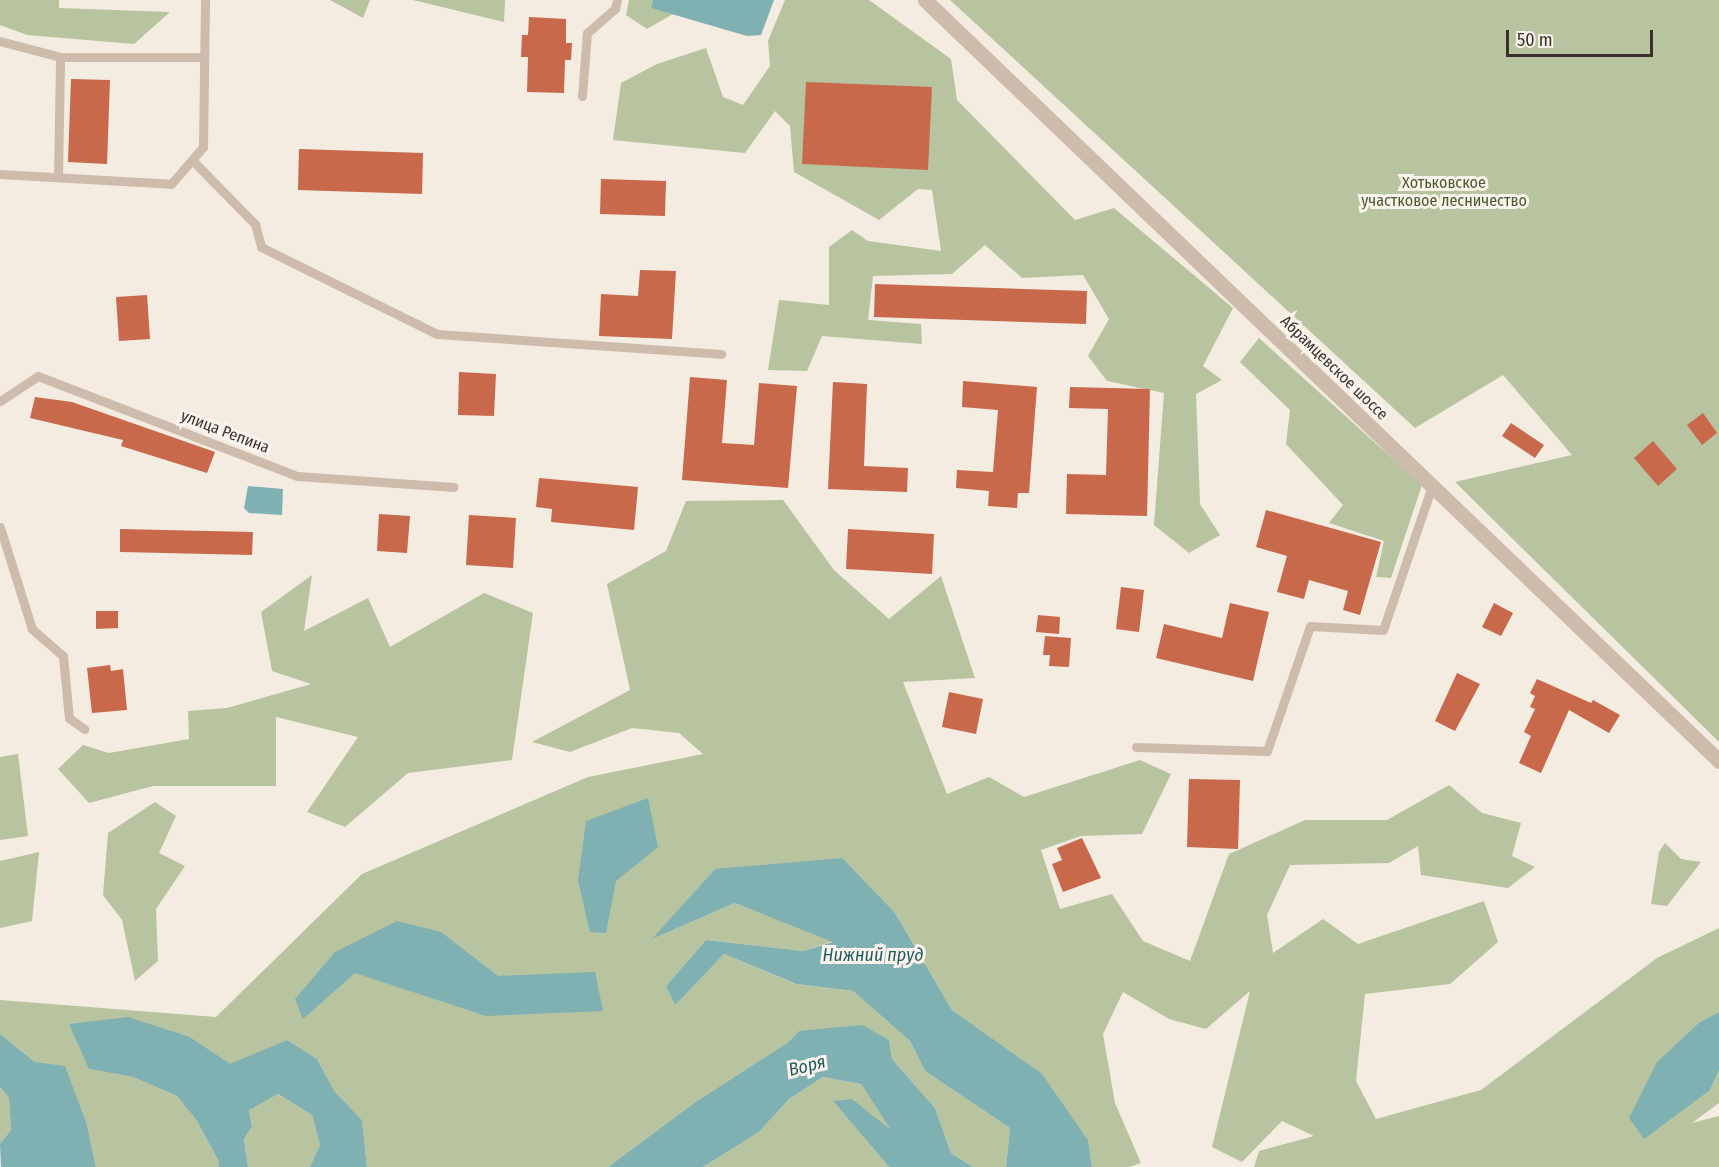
<!DOCTYPE html>
<html>
<head>
<meta charset="utf-8">
<style>
  body { margin:0 }
  #map { position:relative; width:1719px; height:1167px; overflow:hidden; background:#f4ebe1; font-family:"Fira Sans Condensed",sans-serif }
  div>[style] { position:absolute }
  .green>* { inset:0; background:#b8c4a0 }
  .water>* { inset:0; background:#7fb0b2 }
  .building>* { inset:0; background:#c8694b }
  .service>* { height:9px; margin:-4.5px; padding:0 4.5px; transform-origin:4.5px; border-radius:4.5px; background:#cdbbac }
  .tertiary>* { height:15px; margin:-7.5px; padding:0 7.5px; transform-origin:7.5px; border-radius:7.5px; background:#cdbbac }
  span { translate:-50% -50%; white-space:nowrap; text-align:center; line-height:1.15; -webkit-text-stroke:6px #fbf5ee; paint-order:stroke }
  .park-label { font-size:16px; color:#4a5a2e }
  .street-label { font-size:16px; color:#3b302b }
  .water-label { font-size:18px; color:#1f5a5e; font-style:italic }
  .scale { position:absolute; left:1506px; top:30px; width:147px; height:27px; box-sizing:border-box; border:3px solid #3b302b; border-top:0; padding-left:8px; font-size:18px; line-height:21px; white-space:nowrap; color:#3b302b; -webkit-text-stroke:4px #fbf5ee; paint-order:stroke }
</style>
</head>
<body>
<div id="map">
  <div class="green">
    <i style="clip-path:polygon(0 0,59px 0,59px 8px,170px 12px,134px 44px,27px 35px,0 25px)"></i>
    <i style="clip-path:polygon(330px 0,370px 0,363px 18px)"></i>
    <i style="clip-path:polygon(413px 0,505px 0,504px 22px)"></i>
    <i style="clip-path:polygon(629px 0,653px 0,651px 8px,673px 14px,647px 29px,626px 15px)"></i>
    <i style="clip-path:polygon(785px 0,869px 0,951px 59px,957px 100px,1075px 220px,1114px 208px,1233px 308px,1203px 366px,1222px 380px,1196px 394px,1200px 504px,1220px 535px,1189px 553px,1154px 525px,1164px 393px,1107px 381px,1088px 356px,1109px 319px,1083px 275px,1022px 278px,985px 245px,952px 274px,873px 276px,868px 320px,921px 324px,922px 344px,822px 336px,807px 371px,768px 370px,779px 300px,829px 305px,829px 247px,852px 230px,868px 241px,941px 251px,932px 190px,918px 189px,879px 220px,794px 172px,790px 126px,775px 111px,745px 153px,613px 140px,621px 83px,657px 64px,706px 48px,723px 97px,743px 105px,770px 66px,768px 41px)"></i>
    <i style="clip-path:polygon(950px 0,1719px 0,1719px 742px,1455px 482px,1572px 455px,1503px 375px,1415px 428px)"></i>
    <i style="clip-path:polygon(1259px 338px,1422px 485px,1391px 578px,1376px 577px,1384px 541px,1329px 523px,1343px 505px,1286px 444px,1290px 410px,1240px 362px)"></i>
    <i style="clip-path:polygon(783px 500px,834px 570px,889px 619px,941px 576px,975px 678px,903px 682px,947px 794px,989px 777px,1024px 797px,1140px 760px,1171px 774px,1142px 834px,1081px 836px,1041px 850px,1060px 909px,1112px 894px,1143px 941px,1190px 961px,1229px 854px,1305px 820px,1387px 820px,1449px 785px,1482px 813px,1521px 823px,1512px 856px,1535px 867px,1508px 888px,1421px 875px,1418px 846px,1389px 863px,1290px 865px,1267px 915px,1273px 953px,1323px 919px,1358px 944px,1484px 901px,1498px 942px,1450px 984px,1365px 994px,1356px 1081px,1376px 1119px,1481px 1090px,1657px 958px,1719px 928px,1719px 1012px,1700px 1022px,1710px 1090px,1719px 1070px,1719px 1103px,1692px 1123px,1719px 1116px,1719px 1167px,1254px 1167px,1259px 1151px,1314px 1136px,1282px 1121px,1242px 1162px,1212px 1147px,1250px 991px,1206px 1029px,1169px 1019px,1123px 992px,1103px 1034px,1115px 1103px,1141px 1163px,1129px 1167px,1092px 1167px,1088px 1140px,1042px 1075px,952px 1010px,895px 913px,715px 869px,654px 938px,735px 903px,834px 941px,803px 951px,706px 940px,666px 986px,675px 1004px,724px 954px,795px 984px,853px 991px,910px 1041px,925px 1071px,1010px 1128px,1006px 1167px,973px 1167px,951px 1153px,935px 1108px,892px 1059px,889px 1040px,799px 1031px,787px 1043px,694px 1103px,608px 1167px,367px 1167px,362px 1120px,335px 1092px,317px 1059px,287px 1040px,230px 1065px,190px 1037px,89px 1069px,133px 1077px,177px 1096px,197px 1121px,219px 1162px,218px 1167px,96px 1167px,87px 1125px,35px 1062px,0 1034px,0 1000px,216px 1017px,362px 874px,588px 777px,703px 754px,679px 733px,632px 728px,570px 752px,532px 742px,630px 690px,607px 584px,666px 551px,686px 501px)"></i>
    <i style="clip-path:polygon(312px 575px,304px 631px,368px 598px,390px 647px,484px 593px,533px 613px,512px 760px,408px 773px,345px 827px,307px 812px,358px 737px,276px 717px,276px 786px,153px 786px,89px 803px,58px 769px,83px 745px,109px 753px,189px 739px,188px 711px,227px 708px,311px 684px,272px 671px,261px 612px)"></i>
    <i style="clip-path:polygon(18px 754px,28px 836px,0 840px,0 757px)"></i>
    <i style="clip-path:polygon(155px 802px,176px 816px,159px 853px,185px 866px,156px 909px,158px 961px,135px 981px,122px 920px,103px 895px,108px 833px)"></i>
    <i style="clip-path:polygon(1665px 843px,1681px 859px,1701px 862px,1667px 906px,1651px 904px,1659px 852px)"></i>
    <i style="clip-path:polygon(39px 852px,32px 921px,0 928px,0 861px)"></i>
    <i style="clip-path:polygon(823px 1077px,861px 1084px,893px 1132px,834px 1102px,889px 1167px,703px 1167px,759px 1132px,789px 1099px)"></i>
    <i style="clip-path:polygon(0 1087px,9px 1098px,11px 1130px,0 1144px)"></i>
    <i style="clip-path:polygon(278px 1094px,312px 1115px,320px 1145px,310px 1167px,248px 1167px,244px 1139px,252px 1125px,249px 1109px)"></i>
  </div>
  <div class="water">
    <i style="clip-path:polygon(653px 0,774px 0,761px 35px,747px 36px,651px 8px)"></i>
    <i style="clip-path:polygon(248px 486px,283px 489px,282px 515px,249px 513px,244px 508px)"></i>
    <i style="clip-path:polygon(648px 798px,658px 847px,616px 881px,606px 933px,590px 932px,578px 880px,586px 821px)"></i>
    <i style="clip-path:polygon(842px 858px,895px 913px,952px 1010px,1042px 1074px,1088px 1140px,1092px 1167px,1006px 1167px,1010px 1128px,925px 1071px,910px 1041px,853px 991px,796px 984px,724px 954px,675px 1005px,666px 986px,706px 940px,803px 951px,833px 942px,735px 903px,652px 939px,715px 869px)"></i>
    <i style="clip-path:polygon(397px 921px,441px 932px,498px 976px,595px 972px,603px 1011px,486px 1016px,355px 973px,303px 1019px,295px 999px,335px 952px)"></i>
    <i style="clip-path:polygon(1719px 1012px,1719px 1070px,1710px 1090px,1644px 1139px,1629px 1118px,1657px 1062px,1700px 1022px)"></i>
    <i style="clip-path:polygon(128px 1017px,190px 1037px,230px 1064px,287px 1040px,317px 1059px,335px 1092px,362px 1120px,367px 1167px,310px 1167px,320px 1145px,312px 1115px,278px 1094px,249px 1110px,252px 1126px,244px 1139px,248px 1167px,218px 1167px,219px 1162px,197px 1121px,177px 1096px,133px 1077px,89px 1069px,69px 1024px)"></i>
    <i style="clip-path:polygon(862px 1025px,889px 1040px,892px 1059px,935px 1108px,951px 1153px,973px 1167px,889px 1167px,833px 1101px,852px 1099px,891px 1130px,861px 1084px,823px 1077px,789px 1099px,759px 1132px,703px 1167px,608px 1167px,694px 1103px,787px 1043px,799px 1031px)"></i>
    <i style="clip-path:polygon(0 1034px,35px 1062px,65px 1066px,87px 1125px,96px 1167px,1px 1167px,0 1144px,11px 1130px,9px 1098px,0 1087px)"></i>
  </div>
  <div class="building">
    <i style="clip-path:polygon(529px 17px,566px 19px,566px 43px,572px 43px,571px 60px,565px 60px,564px 93px,527px 92px,528px 57px,521px 57px,522px 35px,528px 35px)"></i>
    <i style="clip-path:polygon(71px 79px,110px 80px,107px 164px,68px 162px)"></i>
    <i style="clip-path:polygon(806px 82px,932px 87px,928px 170px,802px 164px)"></i>
    <i style="clip-path:polygon(299px 149px,423px 153px,422px 194px,298px 190px)"></i>
    <i style="clip-path:polygon(601px 179px,666px 181px,665px 216px,600px 214px)"></i>
    <i style="clip-path:polygon(640px 270px,676px 271px,672px 339px,599px 336px,601px 294px,638px 296px)"></i>
    <i style="clip-path:polygon(875px 284px,1087px 291px,1086px 324px,874px 317px)"></i>
    <i style="clip-path:polygon(147px 295px,150px 339px,119px 341px,116px 297px)"></i>
    <i style="clip-path:polygon(459px 372px,496px 374px,494px 416px,458px 415px)"></i>
    <i style="clip-path:polygon(690px 377px,727px 380px,722px 443px,754px 445px,759px 383px,797px 386px,788px 488px,682px 480px)"></i>
    <i style="clip-path:polygon(963px 381px,1037px 387px,1029px 493px,1018px 493px,1017px 508px,988px 506px,989px 491px,956px 488px,957px 470px,993px 472px,998px 410px,962px 407px)"></i>
    <i style="clip-path:polygon(833px 382px,867px 384px,864px 466px,908px 468px,907px 492px,828px 489px)"></i>
    <i style="clip-path:polygon(1070px 387px,1150px 389px,1147px 516px,1066px 514px,1067px 474px,1106px 475px,1108px 409px,1069px 408px)"></i>
    <i style="clip-path:polygon(35px 397px,72px 402px,215px 452px,207px 473px,121px 446px,123px 440px,30px 418px)"></i>
    <i style="clip-path:polygon(1703px 413px,1717px 433px,1702px 445px,1687px 425px)"></i>
    <i style="clip-path:polygon(1511px 423px,1544px 445px,1535px 458px,1502px 436px)"></i>
    <i style="clip-path:polygon(1653px 441px,1677px 469px,1658px 486px,1634px 458px)"></i>
    <i style="clip-path:polygon(539px 478px,638px 487px,634px 530px,551px 522px,552px 509px,536px 507px)"></i>
    <i style="clip-path:polygon(1266px 510px,1381px 542px,1360px 615px,1343px 610px,1348px 591px,1309px 580px,1304px 599px,1277px 592px,1287px 556px,1256px 547px)"></i>
    <i style="clip-path:polygon(379px 514px,410px 516px,407px 553px,377px 551px)"></i>
    <i style="clip-path:polygon(469px 515px,516px 518px,513px 568px,466px 565px)"></i>
    <i style="clip-path:polygon(120px 529px,253px 532px,252px 555px,120px 552px)"></i>
    <i style="clip-path:polygon(848px 529px,934px 534px,932px 574px,846px 569px)"></i>
    <i style="clip-path:polygon(1121px 587px,1144px 590px,1139px 632px,1116px 629px)"></i>
    <i style="clip-path:polygon(1230px 603px,1269px 612px,1253px 681px,1156px 658px,1164px 624px,1222px 638px)"></i>
    <i style="clip-path:polygon(1494px 603px,1513px 613px,1501px 636px,1482px 627px)"></i>
    <i style="clip-path:polygon(96px 611px,118px 611px,118px 628px,96px 629px)"></i>
    <i style="clip-path:polygon(1038px 615px,1060px 617px,1059px 634px,1036px 632px)"></i>
    <i style="clip-path:polygon(1045px 636px,1071px 638px,1069px 667px,1049px 666px,1050px 655px,1043px 655px)"></i>
    <i style="clip-path:polygon(110px 665px,111px 671px,123px 669px,127px 710px,92px 713px,87px 668px)"></i>
    <i style="clip-path:polygon(1457px 673px,1480px 684px,1455px 731px,1435px 721px)"></i>
    <i style="clip-path:polygon(1537px 679px,1591px 703px,1593px 700px,1620px 715px,1609px 733px,1569px 710px,1541px 773px,1519px 763px,1531px 736px,1524px 732px,1535px 709px,1530px 707px,1535px 696px,1530px 693px)"></i>
    <i style="clip-path:polygon(949px 692px,983px 699px,976px 734px,942px 727px)"></i>
    <i style="clip-path:polygon(1189px 779px,1240px 780px,1238px 849px,1187px 847px)"></i>
    <i style="clip-path:polygon(1082px 838px,1101px 878px,1063px 892px,1052px 864px,1062px 860px,1057px 848px)"></i>
  </div>
  <div class="service">
    <i style="left:0;top:41px;width:62px;rotate:14.9deg"></i>
    <i style="left:60px;top:57px;width:143px"></i>
    <i style="left:582px;top:96px;width:63px;rotate:-85.5deg"></i>
    <i style="left:587px;top:33px;width:37px;rotate:-41deg"></i>
    <i style="left:615px;top:9px;width:9px;rotate:-77deg"></i>
    <i style="left:192px;top:160px;width:90px;rotate:45.5deg"></i>
    <i style="left:255px;top:224px;width:24px;rotate:75deg"></i>
    <i style="left:261px;top:247px;width:196px;rotate:26.3deg"></i>
    <i style="left:437px;top:334px;width:285px;rotate:4deg"></i>
    <i style="left:0;top:174px;width:171px;rotate:3.3deg"></i>
    <i style="left:171px;top:184px;width:49px;rotate:-49.1deg"></i>
    <i style="left:203px;top:147px;width:147px;rotate:-89.2deg"></i>
    <i style="left:58px;top:177px;width:120px;rotate:-89deg"></i>
    <i style="left:0;top:401px;width:45px;rotate:-33.3deg"></i>
    <i style="left:38px;top:376px;width:278px;rotate:21.1deg"></i>
    <i style="left:297px;top:476px;width:157px;rotate:4deg"></i>
    <i style="left:0;top:527px;width:107px;rotate:72.6deg"></i>
    <i style="left:32px;top:629px;width:41px;rotate:41.1deg"></i>
    <i style="left:63px;top:656px;width:62px;rotate:84.5deg"></i>
    <i style="left:69px;top:718px;width:19px;rotate:36deg"></i>
    <i style="left:1136px;top:747px;width:131px;rotate:1.7deg"></i>
    <i style="left:1267px;top:751px;width:132px;rotate:-71deg"></i>
    <i style="left:1310px;top:626px;width:73px;rotate:3.1deg"></i>
    <i style="left:1383px;top:630px;width:152px;rotate:-71.2deg"></i>
  </div>
  <div class="tertiary">
    <i style="left:925px;top:0;width:1100px;rotate:43.78deg"></i>
  </div>
  <div class="park-label">
    <span style="left:1444px;top:192px">Хотьковское<br>участковое лесничество</span>
  </div>
  <div class="street-label">
    <span style="left:1334px;top:368px;rotate:44deg">Абрамцевское шоссе</span>
    <span style="left:225px;top:432px;rotate:21deg">улица Репина</span>
  </div>
  <div class="water-label">
    <span style="left:873px;top:955px">Нижний пруд</span>
    <span style="left:807px;top:1066px;rotate:-14deg">Воря</span>
  </div>
  <div class="scale">50 m</div>
</div>
</body>
</html>
